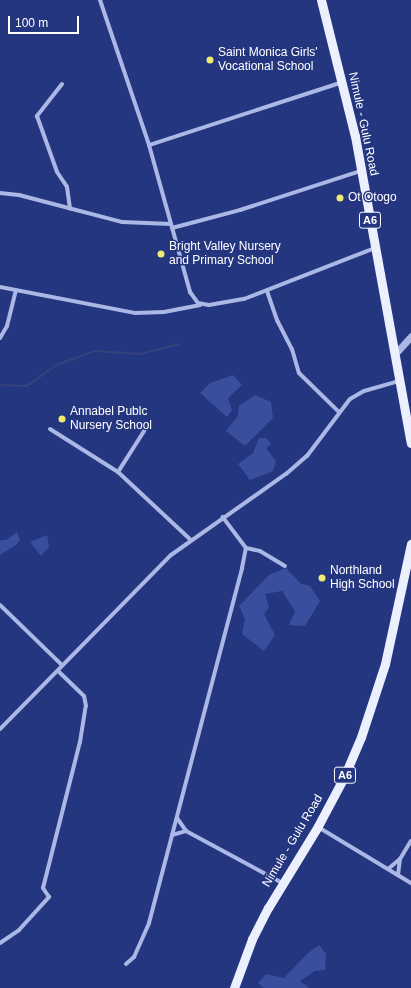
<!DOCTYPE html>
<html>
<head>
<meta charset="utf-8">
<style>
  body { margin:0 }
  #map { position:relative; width:411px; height:988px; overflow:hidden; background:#253680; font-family:Helvetica,sans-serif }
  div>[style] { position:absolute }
  .green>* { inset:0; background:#394e9d }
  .stream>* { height:1.5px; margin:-0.75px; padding:0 0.75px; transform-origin:0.75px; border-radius:0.75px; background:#36437a }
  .minor>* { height:4px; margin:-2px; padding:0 2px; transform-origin:2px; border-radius:2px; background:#abb8e6 }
  .tertiary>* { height:7px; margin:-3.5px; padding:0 3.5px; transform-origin:3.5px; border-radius:3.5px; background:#abb8e6 }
  .primary>* { height:9px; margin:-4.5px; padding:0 4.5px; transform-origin:4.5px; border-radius:4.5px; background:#eceffd }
  .dots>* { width:11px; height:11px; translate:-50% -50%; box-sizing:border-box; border:2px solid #253680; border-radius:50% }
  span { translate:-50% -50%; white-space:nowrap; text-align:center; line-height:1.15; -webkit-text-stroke:3px #253680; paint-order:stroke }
  .shield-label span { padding:1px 3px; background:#253680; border:1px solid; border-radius:3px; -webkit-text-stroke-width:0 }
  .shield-label { font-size:11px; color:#fff; font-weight:700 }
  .poi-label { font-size:12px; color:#fff }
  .left { translate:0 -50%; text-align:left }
  .street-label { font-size:12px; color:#fff }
  .scale { position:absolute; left:8px; top:16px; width:71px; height:18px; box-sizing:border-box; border:2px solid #fff; border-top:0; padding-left:5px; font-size:12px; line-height:14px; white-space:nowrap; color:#fff; -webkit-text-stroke:3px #253680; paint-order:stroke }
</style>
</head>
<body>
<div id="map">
  <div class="green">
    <i style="clip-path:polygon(233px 375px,242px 385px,228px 398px,232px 410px,227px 417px,200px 393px,210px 383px)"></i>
    <i style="clip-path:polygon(255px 395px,271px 402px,273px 418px,245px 446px,226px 431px,238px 416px,239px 406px)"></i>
    <i style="clip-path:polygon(259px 438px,266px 438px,271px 444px,266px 448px,276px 461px,273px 471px,250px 480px,238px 464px,253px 453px)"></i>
    <i style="clip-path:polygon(17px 532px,20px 540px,16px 545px,0 555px,0 540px,6px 540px)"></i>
    <i style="clip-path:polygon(47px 535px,49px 547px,41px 556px,30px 542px)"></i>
    <i style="clip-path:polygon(286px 568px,301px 584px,310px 586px,320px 601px,305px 626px,289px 625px,295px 611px,282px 591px,265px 594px,269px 607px,264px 614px,275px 635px,264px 651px,242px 634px,245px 619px,239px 606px,269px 575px)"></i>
    <i style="clip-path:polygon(319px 945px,326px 954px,325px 970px,315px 971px,300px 981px,309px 988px,264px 988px,258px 983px,266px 974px,284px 978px,308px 953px)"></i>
  </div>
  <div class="stream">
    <i style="left:0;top:385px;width:27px;rotate:2deg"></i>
    <i style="left:27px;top:386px;width:39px;rotate:-35deg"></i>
    <i style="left:59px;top:364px;width:38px;rotate:-20deg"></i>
    <i style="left:95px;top:351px;width:45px;rotate:3.8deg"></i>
    <i style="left:140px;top:354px;width:40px;rotate:-14.4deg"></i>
  </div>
  <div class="minor">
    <i style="left:100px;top:0;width:153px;rotate:71.3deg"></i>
    <i style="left:343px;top:82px;width:204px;rotate:162deg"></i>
    <i style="left:149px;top:145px;width:153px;rotate:74.4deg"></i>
    <i style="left:190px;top:292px;width:14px;rotate:54deg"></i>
    <i style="left:198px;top:303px;width:11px;rotate:10deg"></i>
    <i style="left:209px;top:305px;width:36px;rotate:-10deg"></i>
    <i style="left:244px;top:299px;width:141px;rotate:-21.3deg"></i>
    <i style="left:62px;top:84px;width:41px;rotate:128deg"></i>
    <i style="left:37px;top:116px;width:59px;rotate:70.3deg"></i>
    <i style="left:57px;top:172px;width:18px;rotate:56deg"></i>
    <i style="left:67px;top:187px;width:22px;rotate:82deg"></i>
    <i style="left:0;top:193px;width:19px;rotate:6deg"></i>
    <i style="left:19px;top:195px;width:106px;rotate:14.7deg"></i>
    <i style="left:122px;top:222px;width:49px;rotate:2.3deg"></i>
    <i style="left:172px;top:228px;width:70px;rotate:-14.8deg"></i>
    <i style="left:240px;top:210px;width:127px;rotate:-17.9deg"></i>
    <i style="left:0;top:287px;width:137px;rotate:10.9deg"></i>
    <i style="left:135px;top:313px;width:29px;rotate:-2deg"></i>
    <i style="left:164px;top:312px;width:37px;rotate:-11deg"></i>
    <i style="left:267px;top:291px;width:31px;rotate:71deg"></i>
    <i style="left:277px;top:320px;width:33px;rotate:63deg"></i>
    <i style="left:292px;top:349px;width:25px;rotate:74deg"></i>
    <i style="left:299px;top:373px;width:56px;rotate:44.3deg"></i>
    <i style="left:0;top:338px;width:14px;rotate:-60deg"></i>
    <i style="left:7px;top:326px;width:36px;rotate:-76deg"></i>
    <i style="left:146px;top:428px;width:52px;rotate:122.5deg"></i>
    <i style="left:118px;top:472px;width:100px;rotate:43deg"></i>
    <i style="left:50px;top:429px;width:80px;rotate:32.3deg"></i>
    <i style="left:246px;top:548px;width:14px;rotate:12deg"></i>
    <i style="left:260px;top:551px;width:29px;rotate:31deg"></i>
    <i style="left:0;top:605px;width:86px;rotate:44.1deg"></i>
    <i style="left:0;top:729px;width:244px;rotate:-45.5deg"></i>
    <i style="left:171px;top:555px;width:141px;rotate:-35.2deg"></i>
    <i style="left:286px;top:474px;width:28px;rotate:-41deg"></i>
    <i style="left:307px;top:456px;width:71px;rotate:-53deg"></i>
    <i style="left:350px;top:399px;width:16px;rotate:-30deg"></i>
    <i style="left:364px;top:391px;width:37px;rotate:-16deg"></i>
    <i style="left:177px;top:818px;width:16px;rotate:55deg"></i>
    <i style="left:186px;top:831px;width:109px;rotate:28.4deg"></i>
    <i style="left:318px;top:827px;width:109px;rotate:31.1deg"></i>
    <i style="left:172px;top:835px;width:15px;rotate:-16deg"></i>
    <i style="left:388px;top:869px;width:16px;rotate:-40deg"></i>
    <i style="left:400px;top:859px;width:21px;rotate:-59deg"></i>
    <i style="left:398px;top:875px;width:16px;rotate:-83deg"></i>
    <i style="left:0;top:943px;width:23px;rotate:-34deg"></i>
    <i style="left:19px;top:930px;width:45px;rotate:-47.7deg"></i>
    <i style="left:49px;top:897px;width:11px;rotate:-124deg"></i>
    <i style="left:43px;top:888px;width:151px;rotate:-75.8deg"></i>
    <i style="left:80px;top:742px;width:36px;rotate:-81deg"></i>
    <i style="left:86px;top:706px;width:10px;rotate:-101deg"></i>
    <i style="left:84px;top:696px;width:36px;rotate:-136deg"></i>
    <i style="left:126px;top:964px;width:11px;rotate:-41deg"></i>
    <i style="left:134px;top:957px;width:37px;rotate:-66deg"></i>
    <i style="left:149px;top:923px;width:367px;rotate:-75.3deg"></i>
    <i style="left:242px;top:568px;width:20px;rotate:-79deg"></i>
    <i style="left:246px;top:548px;width:39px;rotate:-127deg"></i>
  </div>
  <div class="tertiary">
    <i style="left:395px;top:354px;width:24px;rotate:-48deg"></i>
  </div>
  <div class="primary">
    <i style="left:321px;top:0;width:140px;rotate:76deg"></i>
    <i style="left:355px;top:136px;width:312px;rotate:79.7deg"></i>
    <i style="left:234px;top:988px;width:52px;rotate:-69.8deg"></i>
    <i style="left:252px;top:939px;width:35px;rotate:-63deg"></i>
    <i style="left:268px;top:908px;width:96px;rotate:-58.6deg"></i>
    <i style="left:318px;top:826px;width:55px;rotate:-62deg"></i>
    <i style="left:344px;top:777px;width:43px;rotate:-67deg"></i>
    <i style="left:361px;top:737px;width:77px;rotate:-71.8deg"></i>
    <i style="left:385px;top:664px;width:123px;rotate:-77.8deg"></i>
  </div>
  <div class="dots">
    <i style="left:210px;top:60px;background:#f0ea70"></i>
    <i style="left:340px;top:198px;background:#f0ea70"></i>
    <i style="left:161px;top:254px;background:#f0ea70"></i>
    <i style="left:62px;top:419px;background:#f0ea70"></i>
    <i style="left:322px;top:578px;background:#f0ea70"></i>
  </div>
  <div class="shield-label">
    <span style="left:370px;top:220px">A6</span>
    <span style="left:345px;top:775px">A6</span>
  </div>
  <div class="poi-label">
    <span class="left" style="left:218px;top:60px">Saint Monica Girls'<br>Vocational School</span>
    <span class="left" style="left:348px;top:198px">Ot Otogo</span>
    <span class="left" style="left:169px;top:254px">Bright Valley Nursery<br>and Primary School</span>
    <span class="left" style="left:70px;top:419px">Annabel Publc<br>Nursery School</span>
    <span class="left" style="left:330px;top:578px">Northland<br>High School</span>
  </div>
  <div class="street-label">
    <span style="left:363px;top:124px;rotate:78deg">Nimule - Gulu Road</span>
    <span style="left:293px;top:841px;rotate:-59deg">Nimule - Gulu Road</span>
  </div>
  <div class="scale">100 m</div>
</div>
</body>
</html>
